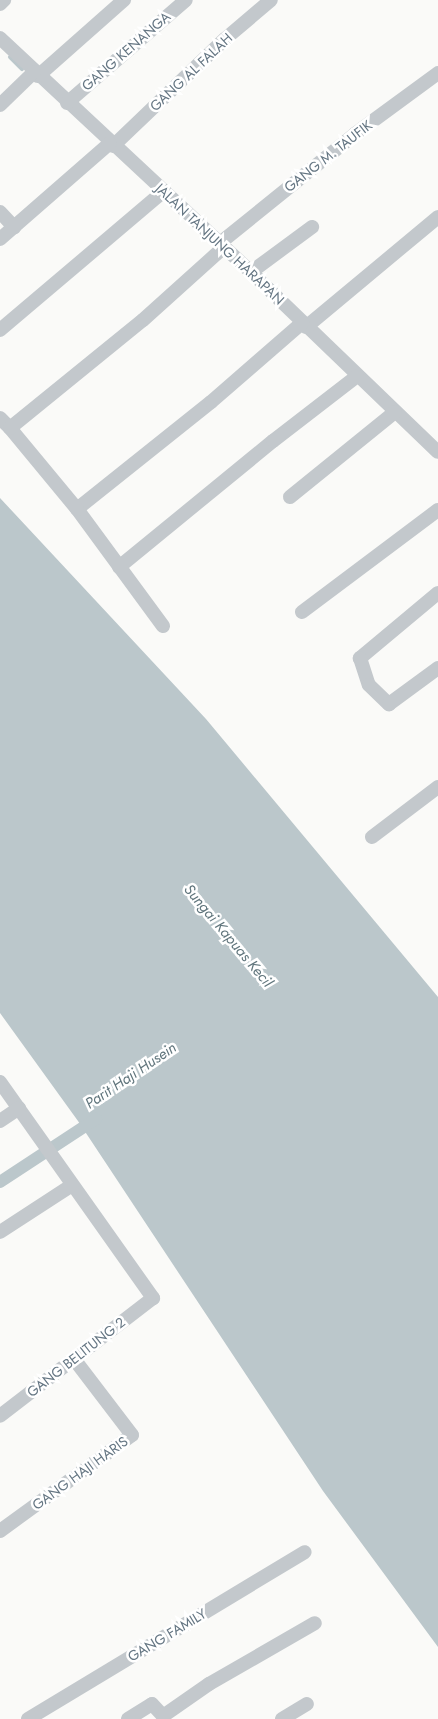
<!DOCTYPE html>
<html>
<head>
<meta charset="utf-8">
<style>
  body { margin:0 }
  #map { position:relative; width:438px; height:1719px; overflow:hidden; background:#fafaf8; font-family:Jost,sans-serif }
  div>[style] { position:absolute }
  .water>* { inset:0; background:#bbc7cb }
  .stream>* { height:4px; margin:-2px; padding:0 2px; transform-origin:2px; border-radius:2px; background:#bbc7cb }
  .canal>* { height:12px; margin:-6px; padding:0 6px; transform-origin:6px; border-radius:6px; background:#bbc7cb }
  .minor>* { height:14px; margin:-7px; padding:0 7px; transform-origin:7px; border-radius:7px; background:#c3c8cc }
  span { translate:-50% -50%; white-space:nowrap; text-align:center; line-height:1.15; -webkit-text-stroke:5px #fff; paint-order:stroke }
  .street-label { font-size:14px; color:#657683 }
  .water-label { font-size:15px; color:#60757c; font-style:italic }
</style>
</head>
<body>
<div id="map">
  <div class="water">
    <i style="clip-path:polygon(0 498px,206px 719px,438px 997px,438px 1647px,323px 1491px,78px 1121px,0 1013px)"></i>
  </div>
  <div class="stream">
    <i style="left:10px;top:57px;width:17px;rotate:45deg"></i>
  </div>
  <div class="canal">
    <i style="left:0;top:1182px;width:115px;rotate:-33.3deg"></i>
  </div>
  <div class="minor">
    <i style="left:0;top:4px;width:6px;rotate:-45deg"></i>
    <i style="left:0;top:38px;width:350px;rotate:43deg"></i>
    <i style="left:256px;top:277px;width:252px;rotate:43.9deg"></i>
    <i style="left:38px;top:76px;width:115px;rotate:-41.5deg"></i>
    <i style="left:67px;top:103px;width:157px;rotate:-40.9deg"></i>
    <i style="left:0;top:105px;width:47px;rotate:-44.1deg"></i>
    <i style="left:113px;top:146px;width:155px;rotate:-43.7deg"></i>
    <i style="left:225px;top:39px;width:60px;rotate:-40.3deg"></i>
    <i style="left:0;top:212px;width:21px;rotate:47deg"></i>
    <i style="left:0;top:239px;width:146px;rotate:-41.1deg"></i>
    <i style="left:220px;top:243px;width:174px;rotate:-38.9deg"></i>
    <i style="left:355px;top:134px;width:103px;rotate:-36.3deg"></i>
    <i style="left:251px;top:272px;width:76px;rotate:-36.4deg"></i>
    <i style="left:306px;top:327px;width:172px;rotate:-39.8deg"></i>
    <i style="left:0;top:330px;width:215px;rotate:-40.3deg"></i>
    <i style="left:0;top:418px;width:14px;rotate:45deg"></i>
    <i style="left:290px;top:497px;width:135px;rotate:-39deg"></i>
    <i style="left:77px;top:509px;width:171px;rotate:-38.6deg"></i>
    <i style="left:211px;top:402px;width:121px;rotate:-41deg"></i>
    <i style="left:119px;top:567px;width:199px;rotate:-39.3deg"></i>
    <i style="left:273px;top:441px;width:106px;rotate:-37.7deg"></i>
    <i style="left:438px;top:593px;width:102px;rotate:140.2deg"></i>
    <i style="left:360px;top:658px;width:28px;rotate:72deg"></i>
    <i style="left:369px;top:685px;width:28px;rotate:44deg"></i>
    <i style="left:389px;top:704px;width:61px;rotate:-36.3deg"></i>
    <i style="left:302px;top:612px;width:170px;rotate:-36.9deg"></i>
    <i style="left:163px;top:626px;width:145px;rotate:-126.3deg"></i>
    <i style="left:77px;top:509px;width:105px;rotate:-129.6deg"></i>
    <i style="left:10px;top:428px;width:171px;rotate:-39.1deg"></i>
    <i style="left:143px;top:320px;width:109px;rotate:-42deg"></i>
    <i style="left:372px;top:837px;width:83px;rotate:-37.1deg"></i>
    <i style="left:0;top:1082px;width:265px;rotate:54.7deg"></i>
    <i style="left:153px;top:1298px;width:193px;rotate:142.4deg"></i>
    <i style="left:0;top:1121px;width:23px;rotate:-34deg"></i>
    <i style="left:0;top:1232px;width:86px;rotate:-33.1deg"></i>
    <i style="left:0;top:1531px;width:163px;rotate:-36deg"></i>
    <i style="left:132px;top:1435px;width:96px;rotate:-127.3deg"></i>
    <i style="left:28px;top:1719px;width:323px;rotate:-31.1deg"></i>
    <i style="left:128px;top:1719px;width:28px;rotate:-32deg"></i>
    <i style="left:152px;top:1704px;width:16px;rotate:47deg"></i>
    <i style="left:163px;top:1716px;width:56px;rotate:-34.8deg"></i>
    <i style="left:209px;top:1684px;width:122px;rotate:-29.9deg"></i>
    <i style="left:282px;top:1719px;width:29px;rotate:-31deg"></i>
  </div>
  <div class="street-label">
    <span style="left:126px;top:51px;rotate:-41deg">GANG KENANGA</span>
    <span style="left:191px;top:72px;rotate:-43deg">GANG AL FALAH</span>
    <span style="left:328px;top:156px;rotate:-38deg">GANG M. TAUFIK</span>
    <span style="left:220px;top:244px;rotate:43deg">JALAN TANJUNG HARAPAN</span>
    <span style="left:76px;top:1357px;rotate:-38deg">GANG BELITUNG 2</span>
    <span style="left:80px;top:1473px;rotate:-36deg">GANG HAJI HARIS</span>
    <span style="left:167px;top:1635px;rotate:-31deg">GANG FAMILY</span>
  </div>
  <div class="water-label">
    <span style="left:228px;top:936px;rotate:50deg">Sungai Kapuas Kecil</span>
    <span style="left:131px;top:1076px;rotate:-34deg">Parit Haji Husein</span>
  </div>
</div>
</body>
</html>
